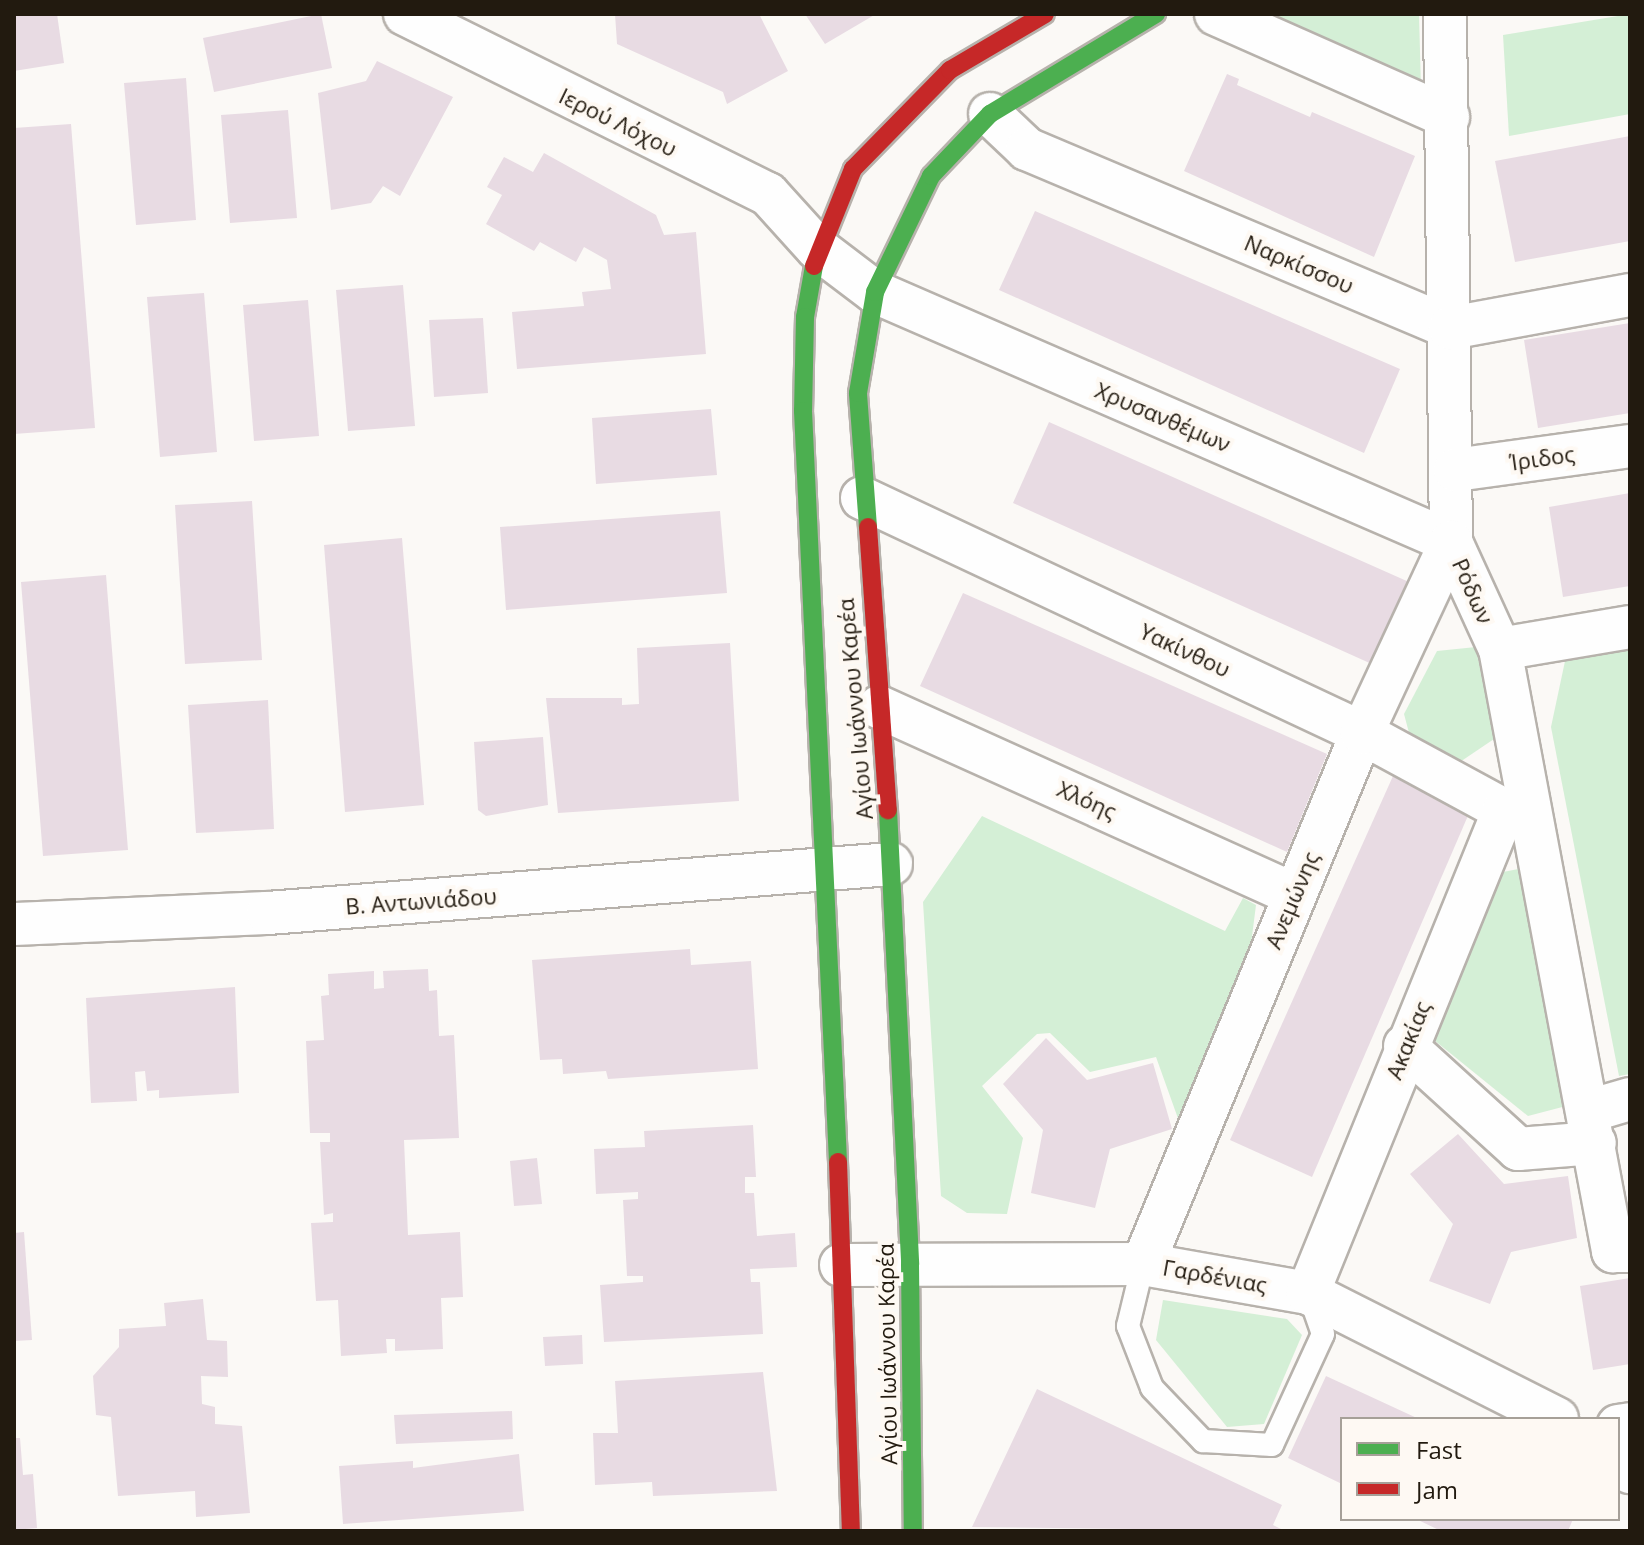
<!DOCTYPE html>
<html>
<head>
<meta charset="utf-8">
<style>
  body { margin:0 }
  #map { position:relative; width:1644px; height:1545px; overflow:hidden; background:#fbf9f6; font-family:"Open Sans",sans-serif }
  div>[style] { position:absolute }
  .green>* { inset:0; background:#d4efd6 }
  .building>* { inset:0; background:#e8dbe3 }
  .roads { filter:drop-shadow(2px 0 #b7b2ac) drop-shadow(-2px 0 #b7b2ac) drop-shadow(0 2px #b7b2ac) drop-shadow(0 -2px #b7b2ac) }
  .lane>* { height:22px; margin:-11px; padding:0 11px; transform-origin:11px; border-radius:11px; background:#fefefe }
  .street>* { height:42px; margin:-21px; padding:0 21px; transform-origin:21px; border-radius:21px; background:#fefefe }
  .fast>* { height:18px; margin:-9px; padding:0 9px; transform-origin:9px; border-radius:9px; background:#4caf50 }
  .jam>* { height:18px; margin:-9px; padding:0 9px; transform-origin:9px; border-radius:9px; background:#c62828 }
  span { translate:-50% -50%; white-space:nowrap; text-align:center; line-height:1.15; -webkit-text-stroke:8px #fef9f3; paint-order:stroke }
  .street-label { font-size:22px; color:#221a0f }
  .frame { position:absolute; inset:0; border:16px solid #221a0f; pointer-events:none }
  .legend { position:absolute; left:1340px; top:1417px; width:280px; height:104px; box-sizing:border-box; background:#fef9f3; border:2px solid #a6a098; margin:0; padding:10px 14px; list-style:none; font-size:24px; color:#221a0f }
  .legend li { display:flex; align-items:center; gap:16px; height:40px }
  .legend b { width:40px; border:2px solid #a6a098 }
</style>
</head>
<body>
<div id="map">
  <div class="green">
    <i style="clip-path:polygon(1256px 14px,1419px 14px,1421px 89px)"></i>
    <i style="clip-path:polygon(1630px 14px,1630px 114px,1509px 136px,1503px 35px)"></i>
    <i style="clip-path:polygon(1630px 638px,1630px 1074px,1619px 1076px,1551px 727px,1568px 647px)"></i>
    <i style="clip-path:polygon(1476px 647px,1494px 739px,1457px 764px,1412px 744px,1404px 714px,1437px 651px)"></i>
    <i style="clip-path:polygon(982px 816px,1225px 931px,1243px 898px,1256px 905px,1250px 952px,1180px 1124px,1156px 1057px,1090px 1072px,1050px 1033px,1037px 1034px,982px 1086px,1023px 1138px,1007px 1214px,967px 1213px,941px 1196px,923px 902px)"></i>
    <i style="clip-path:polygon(1529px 867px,1570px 1105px,1528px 1116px,1429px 1036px,1503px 872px)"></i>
    <i style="clip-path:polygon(1163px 1300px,1287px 1319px,1302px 1335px,1264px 1424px,1227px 1427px,1156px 1340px)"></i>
  </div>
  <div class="building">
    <i style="clip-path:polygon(14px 14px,57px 14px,64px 63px,14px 71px)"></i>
    <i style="clip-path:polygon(321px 14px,332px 68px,214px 92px,203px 38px)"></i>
    <i style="clip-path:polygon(615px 14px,759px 14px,788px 71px,727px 104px,723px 92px,617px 44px)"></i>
    <i style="clip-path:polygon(805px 14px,876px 14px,825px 44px)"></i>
    <i style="clip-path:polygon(377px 61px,453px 97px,400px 196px,383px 186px,371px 203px,331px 210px,318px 93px,366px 81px)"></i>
    <i style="clip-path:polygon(1227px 74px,1239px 79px,1237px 85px,1310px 117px,1312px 112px,1415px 156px,1374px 257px,1184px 171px)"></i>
    <i style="clip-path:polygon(186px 78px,196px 220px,136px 225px,124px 83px)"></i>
    <i style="clip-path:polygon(288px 110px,297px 218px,230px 223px,221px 115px)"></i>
    <i style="clip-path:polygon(71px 124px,95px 428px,14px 434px,14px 128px)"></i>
    <i style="clip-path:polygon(1630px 136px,1630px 241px,1515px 262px,1495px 161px)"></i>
    <i style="clip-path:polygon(544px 153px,656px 215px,664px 235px,696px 232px,706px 354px,517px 369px,512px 312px,584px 306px,582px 292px,611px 289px,607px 260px,584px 247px,576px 262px,540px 242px,534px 251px,486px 224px,502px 195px,487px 187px,504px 157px,533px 172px)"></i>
    <i style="clip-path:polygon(1035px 211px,1400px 369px,1364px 453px,999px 290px)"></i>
    <i style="clip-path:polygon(403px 285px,415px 426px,348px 431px,336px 290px)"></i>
    <i style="clip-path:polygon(204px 293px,217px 452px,160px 457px,147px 297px)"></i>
    <i style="clip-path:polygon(308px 300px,319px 436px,254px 441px,243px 305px)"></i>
    <i style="clip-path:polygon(483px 318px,488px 393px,434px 397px,429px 320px)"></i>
    <i style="clip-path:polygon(1630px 323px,1630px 413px,1538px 428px,1524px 340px)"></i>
    <i style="clip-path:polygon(711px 409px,717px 475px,596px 484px,592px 418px)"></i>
    <i style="clip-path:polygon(1049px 422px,1409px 582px,1374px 665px,1013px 503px)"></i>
    <i style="clip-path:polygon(1630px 493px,1630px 586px,1563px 597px,1549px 507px)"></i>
    <i style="clip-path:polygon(252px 501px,262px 660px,185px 664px,175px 505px)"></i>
    <i style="clip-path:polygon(720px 511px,727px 593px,506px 610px,500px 527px)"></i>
    <i style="clip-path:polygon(402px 538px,424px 805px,345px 812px,324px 545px)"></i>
    <i style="clip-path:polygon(106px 575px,128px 850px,43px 856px,21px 582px)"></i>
    <i style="clip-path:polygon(963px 593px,1327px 754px,1287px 852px,920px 686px)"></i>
    <i style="clip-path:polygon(730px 643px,739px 801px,558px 813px,546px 698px,622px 698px,622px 705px,639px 704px,637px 648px)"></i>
    <i style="clip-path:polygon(268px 700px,274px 829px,196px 833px,188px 705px)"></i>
    <i style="clip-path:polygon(543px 737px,548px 805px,486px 816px,478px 810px,474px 742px)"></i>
    <i style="clip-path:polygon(1393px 776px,1470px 811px,1312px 1177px,1230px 1140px)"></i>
    <i style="clip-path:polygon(690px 949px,691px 965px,751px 961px,758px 1069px,608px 1079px,606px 1071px,563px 1074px,562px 1059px,540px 1060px,532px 960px)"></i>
    <i style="clip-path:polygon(428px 969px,429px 991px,437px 990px,439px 1036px,454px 1035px,459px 1138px,404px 1140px,408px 1235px,460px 1232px,463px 1297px,441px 1298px,443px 1349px,395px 1351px,395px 1339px,386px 1339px,387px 1353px,341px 1356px,338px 1300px,316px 1301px,311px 1223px,333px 1222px,333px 1213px,324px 1215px,320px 1142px,330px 1142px,330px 1133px,310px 1133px,306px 1041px,324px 1040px,321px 996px,329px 995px,328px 974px,374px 971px,374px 989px,384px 988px,383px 971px)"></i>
    <i style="clip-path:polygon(235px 987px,239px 1093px,159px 1098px,159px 1090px,147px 1091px,145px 1071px,135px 1072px,137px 1101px,91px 1103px,86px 998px)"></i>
    <i style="clip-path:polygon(1046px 1038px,1087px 1080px,1153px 1063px,1172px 1129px,1110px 1149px,1095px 1208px,1031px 1193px,1043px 1130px,1003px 1084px)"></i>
    <i style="clip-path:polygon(753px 1125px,756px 1177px,745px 1177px,745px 1193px,754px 1193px,757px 1236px,795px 1233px,797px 1267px,750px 1269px,751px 1282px,760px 1282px,763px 1334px,604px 1342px,600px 1285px,643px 1282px,643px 1276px,627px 1276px,623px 1200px,638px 1199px,638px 1192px,596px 1194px,594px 1149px,645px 1147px,644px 1131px)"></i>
    <i style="clip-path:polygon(1458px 1134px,1504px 1184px,1568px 1176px,1577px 1238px,1511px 1252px,1490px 1304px,1429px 1281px,1453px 1224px,1410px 1174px)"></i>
    <i style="clip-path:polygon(537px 1158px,542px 1204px,514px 1206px,510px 1161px)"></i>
    <i style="clip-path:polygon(24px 1232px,32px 1340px,14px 1341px,14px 1233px)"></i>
    <i style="clip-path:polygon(1630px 1278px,1630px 1364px,1593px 1370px,1580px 1286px)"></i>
    <i style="clip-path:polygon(203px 1299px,207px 1340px,227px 1341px,228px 1377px,201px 1376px,202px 1404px,215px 1407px,215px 1424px,242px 1426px,250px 1513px,196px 1517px,195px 1491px,118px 1496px,111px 1417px,96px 1415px,93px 1376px,119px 1347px,119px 1329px,166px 1326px,164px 1303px)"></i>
    <i style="clip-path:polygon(582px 1335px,583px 1364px,545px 1366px,543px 1337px)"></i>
    <i style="clip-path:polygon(763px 1372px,777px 1491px,653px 1496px,652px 1482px,595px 1485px,593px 1433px,618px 1433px,615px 1381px)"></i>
    <i style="clip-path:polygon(1326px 1376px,1419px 1419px,1342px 1419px,1342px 1484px,1288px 1458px)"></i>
    <i style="clip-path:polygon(1037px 1389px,1282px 1505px,1273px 1525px,1285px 1531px,972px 1527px)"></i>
    <i style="clip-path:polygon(512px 1411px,513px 1439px,396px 1444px,394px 1415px)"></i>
    <i style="clip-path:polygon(14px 1438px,20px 1438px,23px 1475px,33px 1474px,37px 1528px,14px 1530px)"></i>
    <i style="clip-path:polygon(519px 1454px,524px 1511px,343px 1524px,339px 1466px,413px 1461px,413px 1468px)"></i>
    <i style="clip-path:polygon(1416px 1519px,1573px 1519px,1568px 1531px,1441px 1531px)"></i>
  </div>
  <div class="roads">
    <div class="lane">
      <i style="left:1143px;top:1264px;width:64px;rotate:103.6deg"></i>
      <i style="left:1128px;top:1326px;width:66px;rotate:68.8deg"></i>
      <i style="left:1152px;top:1388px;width:74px;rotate:46.1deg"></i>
      <i style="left:1203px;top:1441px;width:69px;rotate:3.3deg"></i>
      <i style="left:1272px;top:1445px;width:122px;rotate:-65.3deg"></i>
      <i style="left:1323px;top:1334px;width:42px;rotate:-109.3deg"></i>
    </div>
    <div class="street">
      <i style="left:405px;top:14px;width:405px;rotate:26.4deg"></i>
      <i style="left:768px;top:194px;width:73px;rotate:47.8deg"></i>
      <i style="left:817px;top:248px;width:73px;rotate:37.2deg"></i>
      <i style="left:875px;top:292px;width:628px;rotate:23.46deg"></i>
      <i style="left:1216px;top:14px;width:254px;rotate:23.9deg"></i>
      <i style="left:1445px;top:14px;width:528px;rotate:89.35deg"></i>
      <i style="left:1451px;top:542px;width:118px;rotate:65.4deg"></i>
      <i style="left:1500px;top:649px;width:613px;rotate:79.37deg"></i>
      <i style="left:1613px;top:1251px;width:17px"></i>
      <i style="left:990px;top:114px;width:51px;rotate:43.4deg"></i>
      <i style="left:1027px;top:149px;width:459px;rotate:22.9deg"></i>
      <i style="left:1450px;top:328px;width:183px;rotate:-10.4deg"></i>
      <i style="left:1455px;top:470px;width:177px;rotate:-7.8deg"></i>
      <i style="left:862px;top:498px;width:552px;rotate:25.17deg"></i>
      <i style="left:1362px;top:733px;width:162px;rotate:28.5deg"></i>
      <i style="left:1500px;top:649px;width:132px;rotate:-9.6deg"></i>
      <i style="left:879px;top:707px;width:455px;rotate:24.3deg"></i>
      <i style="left:14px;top:924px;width:254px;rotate:-2.5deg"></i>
      <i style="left:268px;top:913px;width:625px;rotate:-4.5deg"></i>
      <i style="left:1405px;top:1046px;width:153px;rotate:42.3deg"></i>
      <i style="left:1518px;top:1149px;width:77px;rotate:-4.5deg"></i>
      <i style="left:1589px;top:1111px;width:43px;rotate:-16.3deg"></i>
      <i style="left:1143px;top:1264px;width:574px;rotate:-67.59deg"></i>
      <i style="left:1362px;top:733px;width:211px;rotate:-65deg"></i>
      <i style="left:841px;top:1265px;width:302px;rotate:-0.2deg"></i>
      <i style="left:1143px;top:1264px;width:168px;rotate:10deg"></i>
      <i style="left:1308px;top:1293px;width:279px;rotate:26.8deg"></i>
      <i style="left:1308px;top:1293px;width:521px;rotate:-67.91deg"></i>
      <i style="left:1504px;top:810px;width:23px;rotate:-10deg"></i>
      <i style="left:1618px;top:1426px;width:12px;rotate:-9deg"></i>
      <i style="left:1618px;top:1462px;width:16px;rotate:40deg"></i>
    </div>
    <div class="fast">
      <i style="left:814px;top:266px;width:52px;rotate:100deg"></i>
      <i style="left:805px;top:317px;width:94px;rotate:91.2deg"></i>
      <i style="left:803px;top:411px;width:752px;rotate:87.33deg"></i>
      <i style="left:868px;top:527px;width:134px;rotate:-94.3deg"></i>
      <i style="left:858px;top:393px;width:102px;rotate:-80.4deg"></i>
      <i style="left:875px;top:292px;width:129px;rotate:-64.2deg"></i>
      <i style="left:931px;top:176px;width:86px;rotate:-46.4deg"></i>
      <i style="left:990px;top:114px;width:194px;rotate:-31.1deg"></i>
      <i style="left:888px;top:810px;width:455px;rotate:87.2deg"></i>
      <i style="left:910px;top:1264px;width:267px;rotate:89.4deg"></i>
    </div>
    <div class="jam">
      <i style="left:814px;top:266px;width:105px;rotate:-68.1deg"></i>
      <i style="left:853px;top:169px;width:139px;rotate:-45.6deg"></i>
      <i style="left:950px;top:70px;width:110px;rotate:-30.5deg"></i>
      <i style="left:868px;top:527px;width:284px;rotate:86deg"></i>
      <i style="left:838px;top:1162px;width:369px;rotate:88deg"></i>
    </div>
  </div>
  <div class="street-label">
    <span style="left:618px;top:122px;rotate:26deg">Ιερού Λόχου</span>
    <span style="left:1299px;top:264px;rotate:23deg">Ναρκίσσου</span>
    <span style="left:1163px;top:417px;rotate:23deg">Χρυσανθέμων</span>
    <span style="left:1542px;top:458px;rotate:-8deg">Ίριδος</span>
    <span style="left:1473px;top:591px;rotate:66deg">Ρόδων</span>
    <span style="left:1185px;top:650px;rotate:25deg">Υακίνθου</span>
    <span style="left:855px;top:709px;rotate:-95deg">Αγίου Ιωάννου Καρέα</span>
    <span style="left:1087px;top:800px;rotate:24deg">Χλόης</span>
    <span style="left:1292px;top:900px;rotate:-67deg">Ανεμώνης</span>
    <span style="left:421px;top:901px;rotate:-4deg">Β. Αντωνιάδου</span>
    <span style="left:1408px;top:1040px;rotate:-68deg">Ακακίας</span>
    <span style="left:1215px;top:1276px;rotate:10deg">Γαρδένιας</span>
    <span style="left:887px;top:1354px;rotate:-91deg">Αγίου Ιωάννου Καρέα</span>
  </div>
  <div class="frame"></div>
  <ul class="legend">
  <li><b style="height:10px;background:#4caf50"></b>Fast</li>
  <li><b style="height:10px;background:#c62828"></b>Jam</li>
  </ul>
</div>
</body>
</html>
